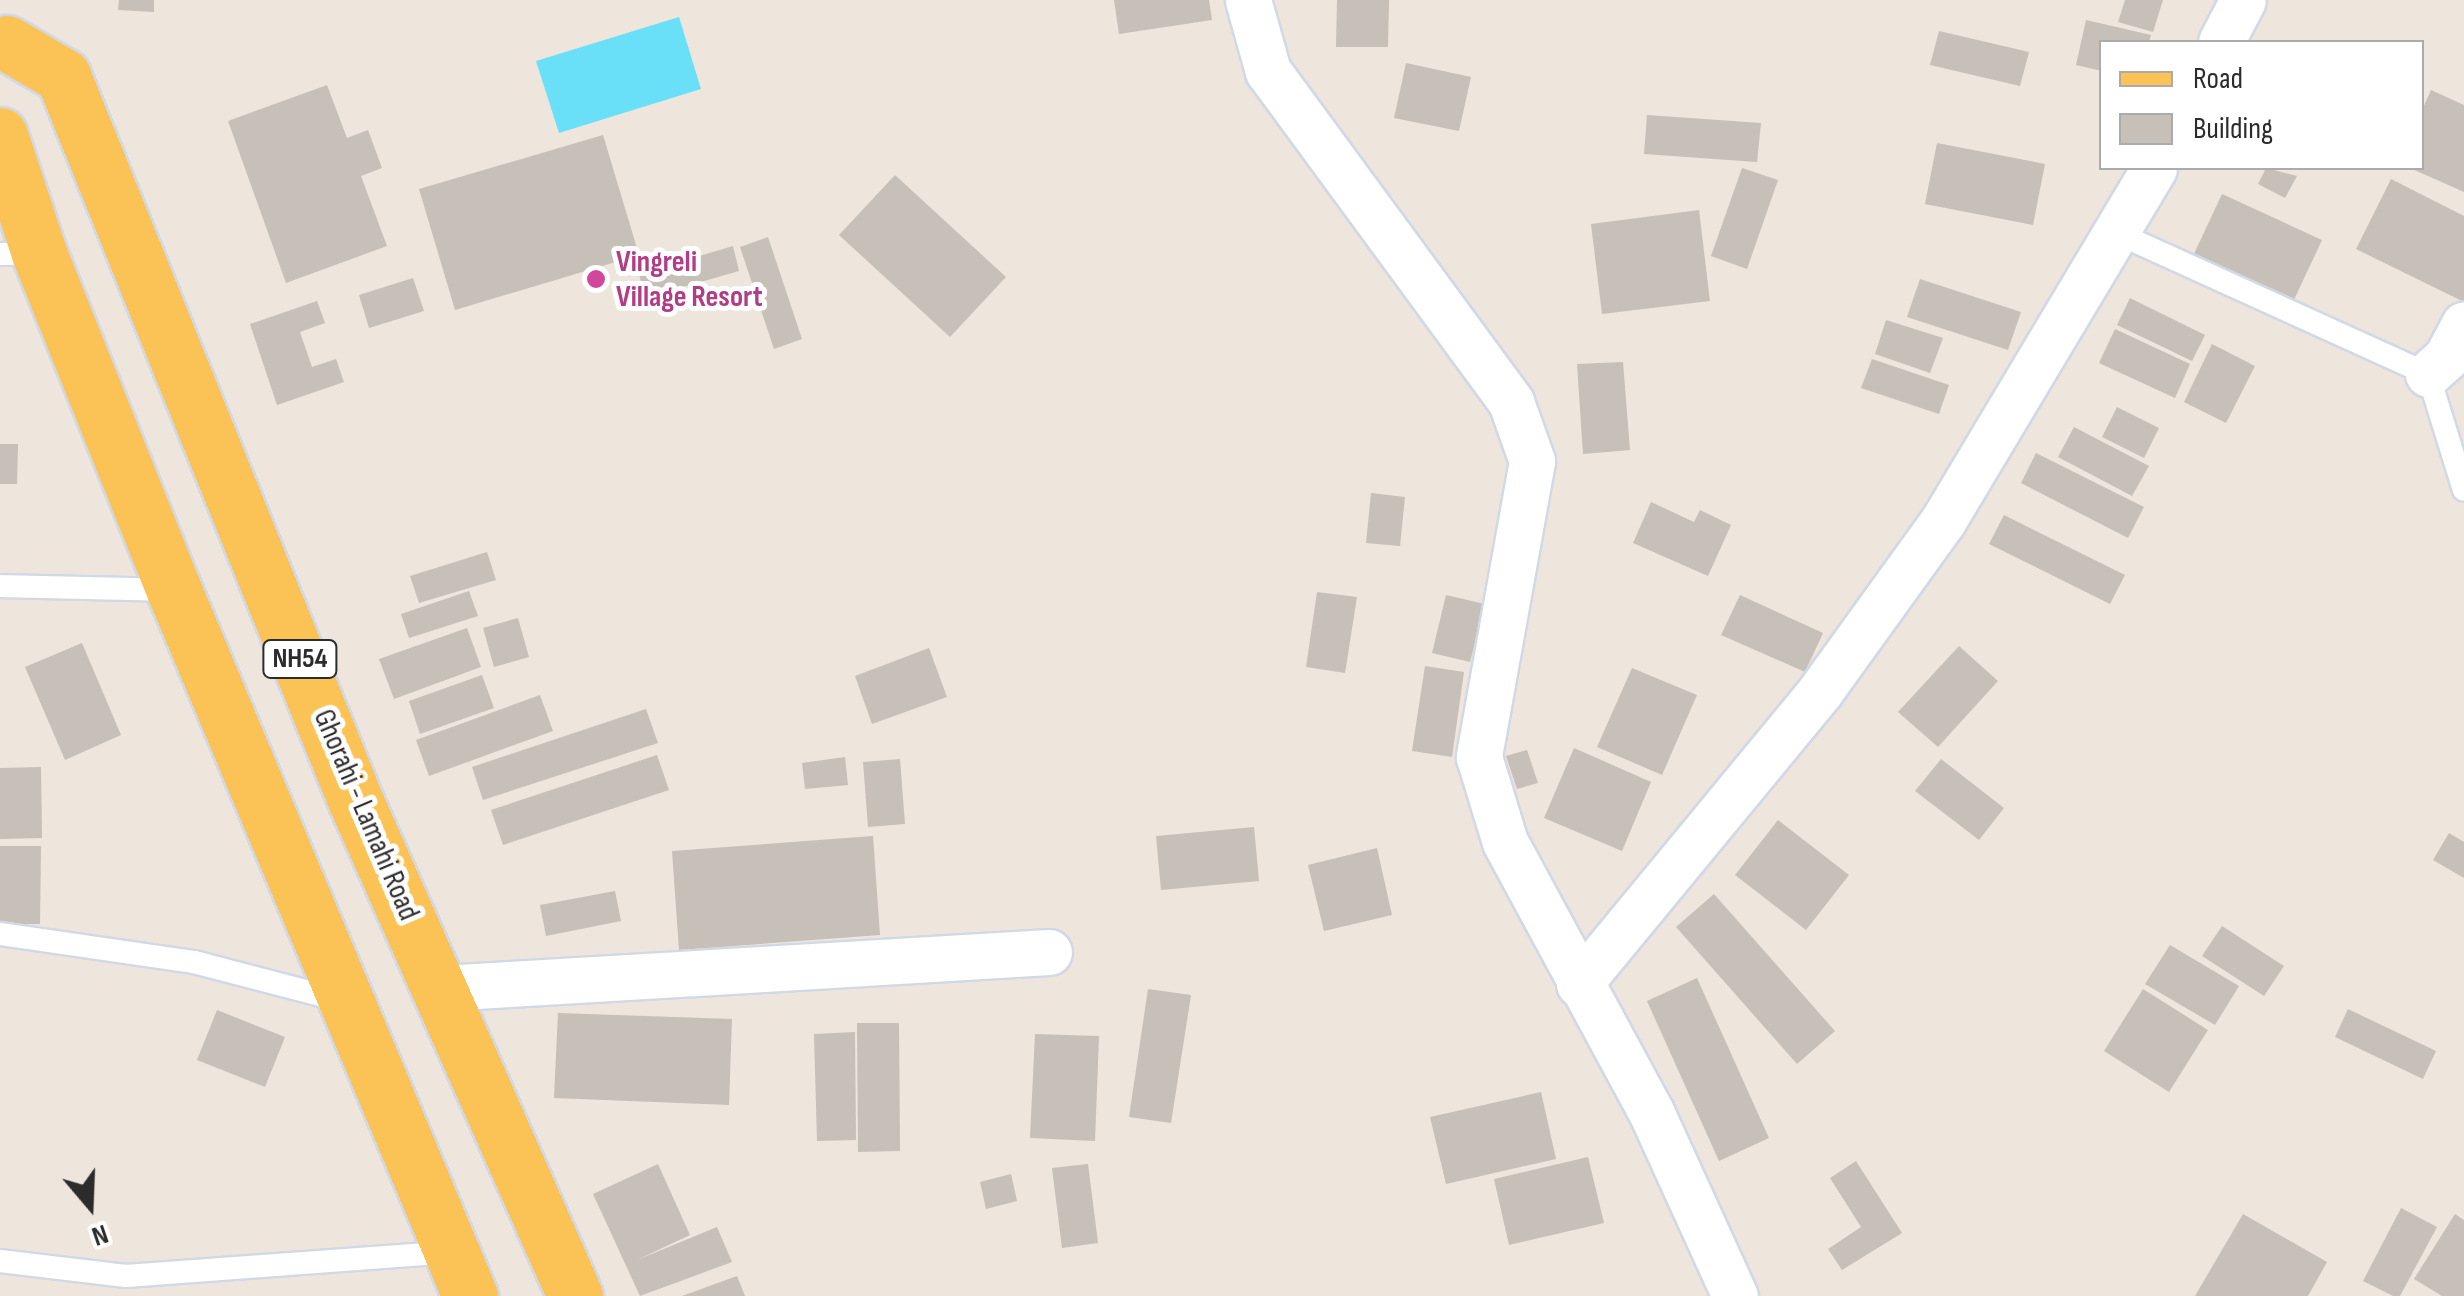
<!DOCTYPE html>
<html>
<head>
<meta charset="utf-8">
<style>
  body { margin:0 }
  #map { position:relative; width:2464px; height:1296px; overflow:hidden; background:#eee5dd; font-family:"Sofia Sans Condensed",sans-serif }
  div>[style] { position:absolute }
  .water>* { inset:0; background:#69e0f7 }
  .building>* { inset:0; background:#c6c0b8 }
  .roads { filter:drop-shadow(2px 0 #d2d8e5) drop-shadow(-2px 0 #d2d8e5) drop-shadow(0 2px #d2d8e5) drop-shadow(0 -2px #d2d8e5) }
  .lane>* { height:22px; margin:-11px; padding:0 11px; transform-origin:11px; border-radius:11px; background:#fff }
  .street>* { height:45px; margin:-22.5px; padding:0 22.5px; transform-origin:22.5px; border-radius:22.5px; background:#fff }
  .primary>* { height:55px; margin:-27.5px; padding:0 27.5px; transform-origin:27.5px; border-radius:27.5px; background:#fbc356 }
  .dots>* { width:28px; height:28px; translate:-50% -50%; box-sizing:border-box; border:5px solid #fff; border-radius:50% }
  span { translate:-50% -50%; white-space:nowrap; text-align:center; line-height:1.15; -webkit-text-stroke:10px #fff; paint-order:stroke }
  .shield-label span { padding:2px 8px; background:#fff; border:2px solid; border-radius:8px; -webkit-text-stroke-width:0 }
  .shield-label { font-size:28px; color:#2c2c2c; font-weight:700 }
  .hotel-label { font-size:30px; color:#b23c85; font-weight:700 }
  .left { translate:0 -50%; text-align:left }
  .street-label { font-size:30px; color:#2c2c2c }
  .legend { position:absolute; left:2099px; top:40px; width:325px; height:130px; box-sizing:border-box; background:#fff; border:2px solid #ababab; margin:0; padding:12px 18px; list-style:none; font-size:30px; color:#2c2c2c }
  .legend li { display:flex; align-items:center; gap:20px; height:50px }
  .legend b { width:50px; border:2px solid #ababab }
  .north { position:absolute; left:40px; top:1156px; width:100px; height:100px; -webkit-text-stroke:8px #fff; paint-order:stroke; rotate:161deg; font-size:28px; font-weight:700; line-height:40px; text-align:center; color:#2c2c2c }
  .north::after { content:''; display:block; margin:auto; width:35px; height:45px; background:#2c2c2c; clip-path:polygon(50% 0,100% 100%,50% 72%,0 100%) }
</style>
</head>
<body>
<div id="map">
  <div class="water">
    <i style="clip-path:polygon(679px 17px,701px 89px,559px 133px,536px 61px)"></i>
  </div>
  <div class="building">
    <i style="clip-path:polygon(119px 0,154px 0,154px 12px,118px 10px)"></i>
    <i style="clip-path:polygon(1114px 0,1209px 0,1212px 20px,1119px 34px)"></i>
    <i style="clip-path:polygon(1337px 0,1389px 0,1388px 47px,1336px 47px)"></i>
    <i style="clip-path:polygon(2125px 0,2163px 0,2153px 32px,2118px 22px)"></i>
    <i style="clip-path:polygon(2086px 20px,2151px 35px,2149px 42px,2102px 42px,2102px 71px,2076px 65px)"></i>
    <i style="clip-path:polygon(1939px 31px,2029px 52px,2020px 86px,1930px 65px)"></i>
    <i style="clip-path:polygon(1406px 63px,1471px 77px,1459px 131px,1394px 118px)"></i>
    <i style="clip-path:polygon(327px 85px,347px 138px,368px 130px,382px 168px,361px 176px,387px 246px,286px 283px,228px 121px)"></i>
    <i style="clip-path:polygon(2431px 90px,2464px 105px,2464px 192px,2410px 168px,2422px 168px,2422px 110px)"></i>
    <i style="clip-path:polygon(1647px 115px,1761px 123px,1757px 162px,1644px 154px)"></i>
    <i style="clip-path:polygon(603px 135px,639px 255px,455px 310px,419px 189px)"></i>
    <i style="clip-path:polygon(1937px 143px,2045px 164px,2033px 225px,1925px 204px)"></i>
    <i style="clip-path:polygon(1742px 168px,1778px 180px,1747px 269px,1711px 256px)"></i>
    <i style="clip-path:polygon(2266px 168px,2297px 176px,2285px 198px,2258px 184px)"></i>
    <i style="clip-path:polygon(895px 175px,1006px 277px,950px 337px,839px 235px)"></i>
    <i style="clip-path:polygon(2391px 179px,2464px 216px,2464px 302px,2356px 249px)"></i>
    <i style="clip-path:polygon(2222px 194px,2322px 240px,2292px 304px,2192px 258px)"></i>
    <i style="clip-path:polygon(1699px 210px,1710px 301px,1602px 314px,1591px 224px)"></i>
    <i style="clip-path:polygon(768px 237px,802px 339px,774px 349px,740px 247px)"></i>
    <i style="clip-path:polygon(733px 246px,739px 271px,645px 298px,639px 274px)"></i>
    <i style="clip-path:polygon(413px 278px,424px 311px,369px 328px,359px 295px)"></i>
    <i style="clip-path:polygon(1920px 279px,2021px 312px,2008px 350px,1907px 317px)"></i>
    <i style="clip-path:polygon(2130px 298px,2205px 335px,2192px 361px,2117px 325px)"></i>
    <i style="clip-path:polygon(317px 301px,325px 323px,300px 332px,312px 367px,336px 359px,344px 382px,277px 405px,250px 324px)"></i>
    <i style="clip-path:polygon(1886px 320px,1943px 338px,1930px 373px,1875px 354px)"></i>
    <i style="clip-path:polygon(2115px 329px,2190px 364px,2175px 398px,2099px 363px)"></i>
    <i style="clip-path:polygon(2212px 344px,2255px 366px,2226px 423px,2184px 402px)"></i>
    <i style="clip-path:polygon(1872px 359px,1949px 385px,1939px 414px,1861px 388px)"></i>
    <i style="clip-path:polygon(1623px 362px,1630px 450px,1583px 454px,1577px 364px)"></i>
    <i style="clip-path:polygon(2117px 407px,2159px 428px,2144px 458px,2102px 437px)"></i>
    <i style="clip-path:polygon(2074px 427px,2149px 466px,2132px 496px,2058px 457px)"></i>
    <i style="clip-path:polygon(0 444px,18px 444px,17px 484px,0 484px)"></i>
    <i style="clip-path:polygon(2036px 453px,2144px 507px,2128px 538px,2021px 483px)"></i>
    <i style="clip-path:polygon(1371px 493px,1405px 497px,1400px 546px,1366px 543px)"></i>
    <i style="clip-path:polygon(1651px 502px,1694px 522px,1700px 510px,1731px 525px,1708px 576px,1633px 543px)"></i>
    <i style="clip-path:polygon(2004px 515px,2125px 575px,2110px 604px,1989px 544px)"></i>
    <i style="clip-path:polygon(487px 552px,496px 580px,419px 603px,410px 576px)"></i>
    <i style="clip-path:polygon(469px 591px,478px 616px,409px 638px,401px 614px)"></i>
    <i style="clip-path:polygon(1317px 592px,1357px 597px,1345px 673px,1306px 667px)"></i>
    <i style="clip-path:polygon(1446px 595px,1485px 604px,1470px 662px,1432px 653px)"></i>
    <i style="clip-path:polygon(1740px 595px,1823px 633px,1805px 672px,1721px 635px)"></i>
    <i style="clip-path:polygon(518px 618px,529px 657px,494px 667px,483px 628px)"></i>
    <i style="clip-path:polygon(467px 628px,481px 667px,394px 699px,379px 659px)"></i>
    <i style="clip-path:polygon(82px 643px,121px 735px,65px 760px,25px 667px)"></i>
    <i style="clip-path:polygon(1959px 646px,1998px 681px,1938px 747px,1898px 712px)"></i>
    <i style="clip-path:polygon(929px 648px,947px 697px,872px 724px,855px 676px)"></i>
    <i style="clip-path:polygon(1425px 666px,1464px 672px,1452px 757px,1412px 751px)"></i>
    <i style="clip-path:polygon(1632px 668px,1697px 695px,1662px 775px,1597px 747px)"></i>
    <i style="clip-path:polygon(482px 675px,494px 708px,420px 734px,409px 701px)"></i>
    <i style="clip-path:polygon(540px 695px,553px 731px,429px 776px,416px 740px)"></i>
    <i style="clip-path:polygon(646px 709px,658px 743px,483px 800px,472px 767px)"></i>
    <i style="clip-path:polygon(1574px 748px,1651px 782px,1622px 851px,1544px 818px)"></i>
    <i style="clip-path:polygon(1527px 750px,1538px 783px,1517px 789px,1506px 756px)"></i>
    <i style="clip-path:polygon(657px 755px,669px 790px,503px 845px,491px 810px)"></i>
    <i style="clip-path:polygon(845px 757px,848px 785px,805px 789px,802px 763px)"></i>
    <i style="clip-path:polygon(900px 759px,905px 824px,868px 827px,863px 762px)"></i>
    <i style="clip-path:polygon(1941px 759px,2004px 808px,1979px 840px,1915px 791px)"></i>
    <i style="clip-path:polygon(41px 767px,42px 838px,0 839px,0 768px)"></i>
    <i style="clip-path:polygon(1778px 820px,1849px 875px,1806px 930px,1735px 875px)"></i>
    <i style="clip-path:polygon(1254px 827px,1259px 881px,1161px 890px,1156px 836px)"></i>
    <i style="clip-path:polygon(2449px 833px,2464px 842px,2464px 878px,2433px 860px)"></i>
    <i style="clip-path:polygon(873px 836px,880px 935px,679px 950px,672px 851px)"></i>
    <i style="clip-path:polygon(0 846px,41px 846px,40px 924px,0 924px)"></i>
    <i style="clip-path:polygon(1377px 848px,1392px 915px,1324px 931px,1308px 865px)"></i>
    <i style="clip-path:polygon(615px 891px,621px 921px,546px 936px,540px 905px)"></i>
    <i style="clip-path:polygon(1714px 894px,1835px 1031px,1797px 1064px,1676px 927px)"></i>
    <i style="clip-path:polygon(2222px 926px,2284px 966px,2264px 996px,2202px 956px)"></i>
    <i style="clip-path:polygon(2170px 945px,2239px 986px,2215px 1025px,2145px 984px)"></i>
    <i style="clip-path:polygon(1697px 978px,1769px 1138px,1719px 1161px,1647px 1001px)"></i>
    <i style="clip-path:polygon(1148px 989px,1191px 995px,1171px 1123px,1129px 1117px)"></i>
    <i style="clip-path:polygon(2143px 989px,2208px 1030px,2169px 1092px,2104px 1051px)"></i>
    <i style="clip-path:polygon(2348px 1009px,2436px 1051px,2423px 1079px,2335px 1037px)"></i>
    <i style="clip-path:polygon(217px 1010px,285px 1037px,265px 1087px,197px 1060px)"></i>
    <i style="clip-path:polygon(558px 1013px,732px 1019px,729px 1105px,554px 1098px)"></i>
    <i style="clip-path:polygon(857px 1023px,899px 1023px,900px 1151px,858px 1152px)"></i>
    <i style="clip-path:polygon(855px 1032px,856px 1140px,817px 1141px,814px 1034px)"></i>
    <i style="clip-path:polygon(1035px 1034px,1099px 1036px,1095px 1141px,1030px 1138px)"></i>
    <i style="clip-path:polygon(1541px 1092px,1556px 1159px,1446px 1184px,1430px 1117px)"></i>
    <i style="clip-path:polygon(1588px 1157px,1604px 1223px,1509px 1245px,1494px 1179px)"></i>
    <i style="clip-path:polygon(1856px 1161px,1902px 1233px,1842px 1270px,1828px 1249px,1861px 1227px,1830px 1178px)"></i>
    <i style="clip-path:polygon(658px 1164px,690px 1235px,637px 1260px,717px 1227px,732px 1262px,640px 1296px,593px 1194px)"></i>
    <i style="clip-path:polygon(1088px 1164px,1098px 1243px,1062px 1248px,1052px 1168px)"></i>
    <i style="clip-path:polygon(1011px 1174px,1017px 1201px,986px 1209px,980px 1182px)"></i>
    <i style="clip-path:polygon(2401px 1208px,2437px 1227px,2400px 1296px,2393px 1296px,2363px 1281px)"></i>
    <i style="clip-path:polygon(2243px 1214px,2327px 1262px,2308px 1296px,2195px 1296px)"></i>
    <i style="clip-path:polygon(2455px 1214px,2464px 1220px,2464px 1296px,2442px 1296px,2414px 1279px)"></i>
    <i style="clip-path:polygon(737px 1276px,745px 1296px,682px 1296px)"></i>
  </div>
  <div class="roads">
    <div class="lane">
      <i style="left:2117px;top:233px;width:341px;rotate:24.4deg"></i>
      <i style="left:2428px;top:374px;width:121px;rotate:72.8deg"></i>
      <i style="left:0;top:254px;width:39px;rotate:-1deg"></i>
      <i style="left:0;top:586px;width:174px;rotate:1.3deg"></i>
      <i style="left:0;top:934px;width:196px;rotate:8.2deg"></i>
      <i style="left:194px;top:962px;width:151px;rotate:14.6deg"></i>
      <i style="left:0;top:1261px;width:127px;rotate:6.8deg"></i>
      <i style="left:126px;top:1276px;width:326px;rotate:-4.2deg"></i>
    </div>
    <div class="street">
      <i style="left:1248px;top:0;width:74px;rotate:74.3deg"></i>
      <i style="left:1268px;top:71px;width:411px;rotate:53.7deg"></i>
      <i style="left:1511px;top:402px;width:63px;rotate:70.4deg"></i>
      <i style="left:1532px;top:461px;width:301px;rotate:100.2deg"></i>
      <i style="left:1479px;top:757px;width:89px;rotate:73deg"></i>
      <i style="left:1505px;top:842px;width:309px;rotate:61.6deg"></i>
      <i style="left:1652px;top:1114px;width:200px;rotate:65.5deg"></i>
      <i style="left:2221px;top:42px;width:47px;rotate:-62.4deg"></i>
      <i style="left:2428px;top:374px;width:24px;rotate:-42deg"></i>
      <i style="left:2446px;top:358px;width:38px;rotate:-62deg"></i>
      <i style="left:1579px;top:984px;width:381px;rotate:-50.5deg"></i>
      <i style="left:1821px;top:690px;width:208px;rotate:-54.2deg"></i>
      <i style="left:1943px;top:521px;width:411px;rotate:-59.1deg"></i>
      <i style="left:442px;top:988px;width:608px;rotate:-3.39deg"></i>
    </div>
    <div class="primary">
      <i style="left:7px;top:43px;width:65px;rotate:30.5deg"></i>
      <i style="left:63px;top:76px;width:775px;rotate:68.03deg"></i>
      <i style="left:353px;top:795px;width:548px;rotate:66.1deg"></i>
      <i style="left:0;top:135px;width:124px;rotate:71.7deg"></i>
      <i style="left:39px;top:253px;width:363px;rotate:68.2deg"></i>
      <i style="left:174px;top:590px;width:766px;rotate:67.25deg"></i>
    </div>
  </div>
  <div class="dots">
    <i style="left:596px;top:279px;background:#d1479c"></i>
  </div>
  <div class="shield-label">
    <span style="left:300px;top:659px">NH54</span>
  </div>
  <div class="hotel-label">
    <span class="left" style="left:616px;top:279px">Vingreli<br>Village Resort</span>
  </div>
  <div class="street-label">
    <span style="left:366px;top:815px;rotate:67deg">Ghorahi - Lamahi Road</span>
  </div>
  <ul class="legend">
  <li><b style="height:12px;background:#fbc356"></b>Road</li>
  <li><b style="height:28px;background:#c6c0b8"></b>Building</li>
  </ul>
  <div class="north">N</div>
</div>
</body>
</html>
